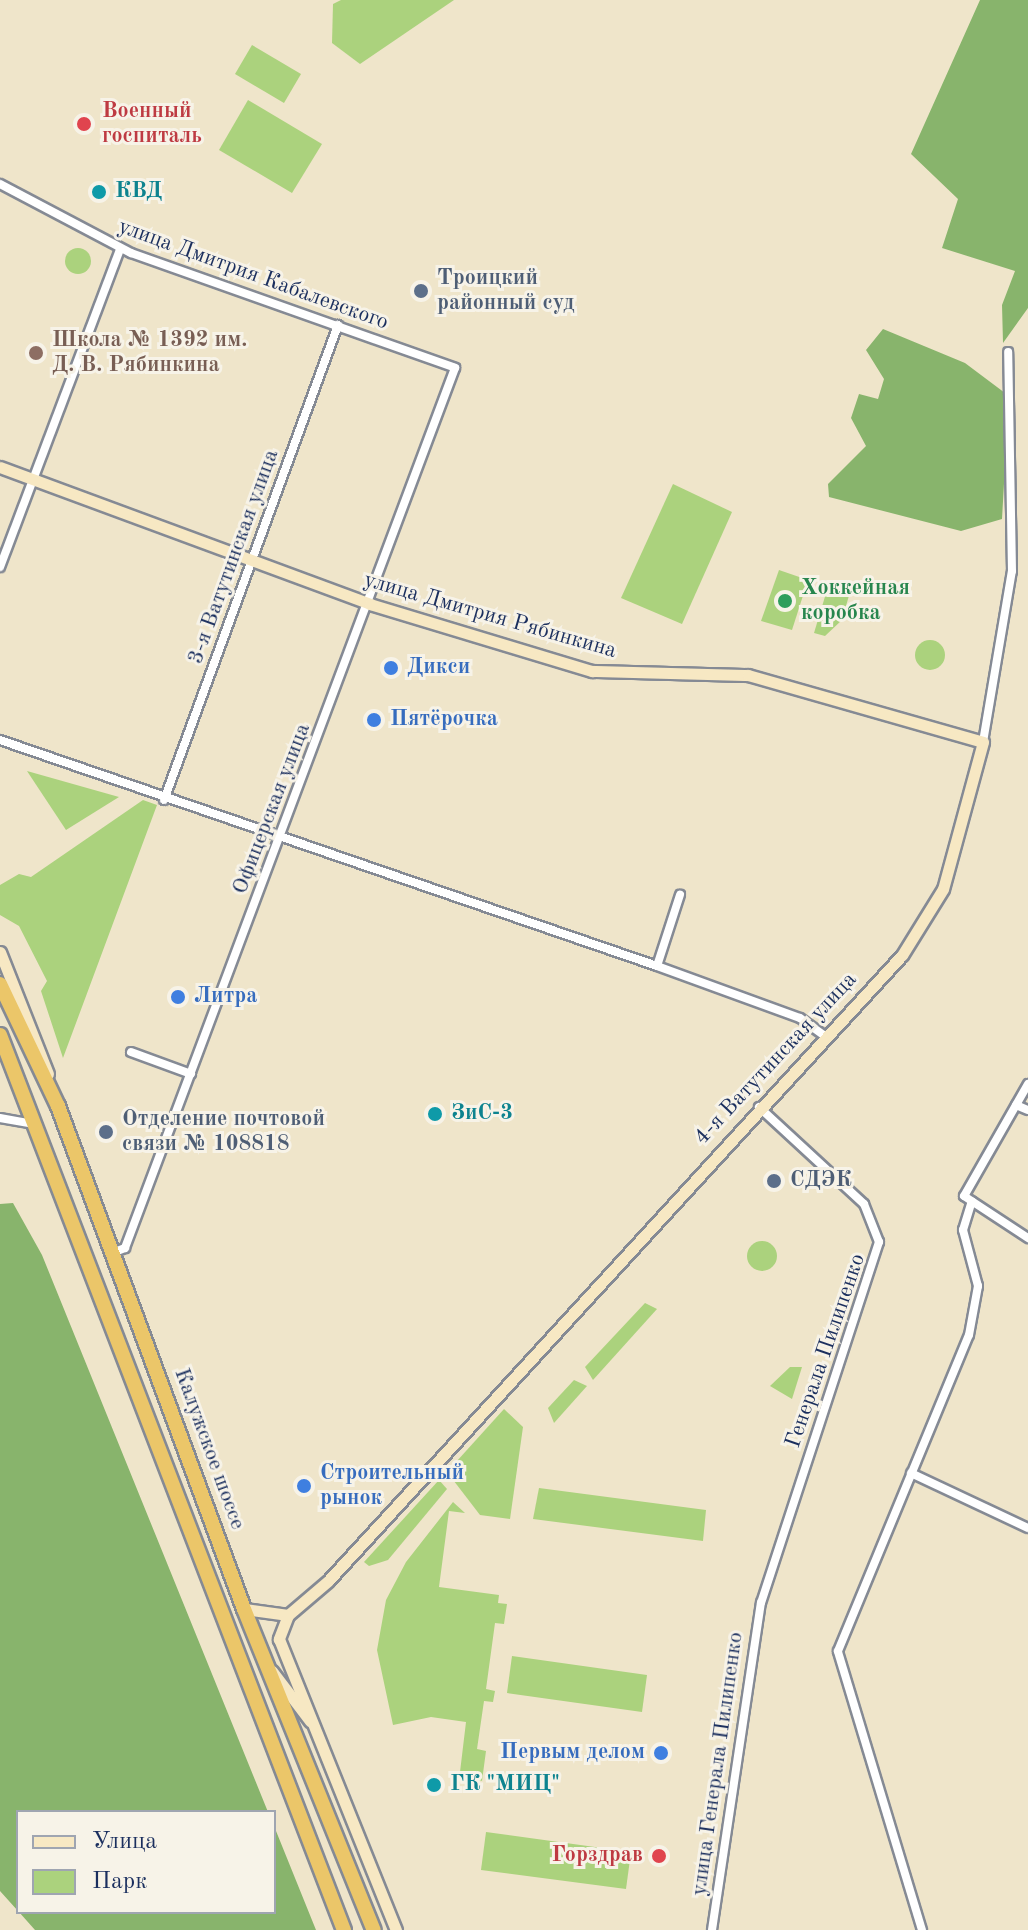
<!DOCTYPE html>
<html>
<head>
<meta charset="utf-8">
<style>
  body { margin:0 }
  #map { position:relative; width:1028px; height:1930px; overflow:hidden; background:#efe5ca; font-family:"Old Standard TT",serif }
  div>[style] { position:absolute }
  .green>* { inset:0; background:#abd27d }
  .round { border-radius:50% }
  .forest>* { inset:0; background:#88b46c }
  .roads { filter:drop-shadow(2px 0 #858a94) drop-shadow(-2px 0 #858a94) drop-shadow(0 2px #858a94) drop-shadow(0 -2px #858a94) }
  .street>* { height:8px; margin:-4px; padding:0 4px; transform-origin:4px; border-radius:4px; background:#fff }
  .secondary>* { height:11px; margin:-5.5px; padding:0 5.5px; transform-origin:5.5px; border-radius:5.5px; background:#f7e8c3 }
  .highway>* { height:14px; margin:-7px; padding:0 7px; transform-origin:7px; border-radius:7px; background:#ebc669 }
  .dots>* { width:22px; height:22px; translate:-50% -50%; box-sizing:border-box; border:4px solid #f7f3e8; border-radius:50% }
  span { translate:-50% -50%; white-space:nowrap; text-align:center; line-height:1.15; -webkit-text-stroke:6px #f7f3e8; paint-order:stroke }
  .health-label { font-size:22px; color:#be3a42; font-weight:700 }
  .left { translate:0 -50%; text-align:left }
  .right { translate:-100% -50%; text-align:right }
  .culture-label { font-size:22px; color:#0d838f; font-weight:700 }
  .street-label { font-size:22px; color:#1b2f5e }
  .service-label { font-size:22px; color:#4e5e75; font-weight:700 }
  .education-label { font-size:22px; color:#785e54; font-weight:700 }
  .leisure-label { font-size:22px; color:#27864d; font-weight:700 }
  .shop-label { font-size:22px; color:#366cbe; font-weight:700 }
  .legend { position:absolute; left:16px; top:1810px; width:260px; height:104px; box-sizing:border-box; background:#f7f3e8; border:2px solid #9fa5b1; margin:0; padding:10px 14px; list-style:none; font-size:24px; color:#1b2f5e }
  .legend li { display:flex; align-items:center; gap:16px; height:40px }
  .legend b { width:40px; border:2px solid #9fa5b1 }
</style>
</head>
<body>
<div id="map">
  <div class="green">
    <i style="clip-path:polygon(341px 0,454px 0,360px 64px,332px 43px,333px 4px)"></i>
    <i style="clip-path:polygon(252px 45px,301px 74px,284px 103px,235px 74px)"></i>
    <i style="clip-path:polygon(248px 100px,322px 144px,292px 193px,219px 150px)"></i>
    <i class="round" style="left:65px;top:248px;width:26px;height:26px"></i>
    <i style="clip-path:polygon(673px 484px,732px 512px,682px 624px,621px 598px)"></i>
    <i style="clip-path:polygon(779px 570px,808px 580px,792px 630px,761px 621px)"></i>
    <i style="clip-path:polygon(830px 580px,852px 585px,842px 620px,825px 636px,814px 633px)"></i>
    <i class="round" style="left:915px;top:640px;width:30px;height:30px"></i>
    <i style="clip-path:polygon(27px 771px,119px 797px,66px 830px)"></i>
    <i style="clip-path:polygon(143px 800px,157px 805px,63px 1058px,41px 991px,47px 981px,19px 926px,0 915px,0 885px,19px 874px,31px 877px)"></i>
    <i class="round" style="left:747px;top:1241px;width:30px;height:30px"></i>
    <i style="clip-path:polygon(645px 1303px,657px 1309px,593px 1380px,585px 1367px)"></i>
    <i style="clip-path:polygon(790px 1367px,802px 1367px,792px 1399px,770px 1386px)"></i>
    <i style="clip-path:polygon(574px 1380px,587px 1386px,554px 1423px,548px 1408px)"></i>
    <i style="clip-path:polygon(504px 1409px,523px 1427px,510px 1519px,480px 1515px,447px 1472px)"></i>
    <i style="clip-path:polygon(439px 1480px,447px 1489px,388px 1560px,369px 1566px,364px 1562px)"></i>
    <i style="clip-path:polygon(539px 1488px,706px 1510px,703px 1541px,533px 1519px)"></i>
    <i style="clip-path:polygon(453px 1502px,465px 1513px,449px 1511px,439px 1587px,499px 1595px,498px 1603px,507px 1604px,504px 1624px,495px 1623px,486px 1689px,495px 1691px,493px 1702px,484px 1701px,477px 1749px,486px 1751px,482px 1781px,460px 1772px,466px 1722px,431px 1717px,393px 1725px,377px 1650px,386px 1600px,406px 1562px)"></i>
    <i style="clip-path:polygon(512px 1656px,647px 1675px,642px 1712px,507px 1693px)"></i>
    <i style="clip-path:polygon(486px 1832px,631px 1852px,626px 1889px,481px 1870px)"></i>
  </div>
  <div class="forest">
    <i style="clip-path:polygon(980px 0,1028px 0,1028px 308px,1003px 343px,1002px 305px,1015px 271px,942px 248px,958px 199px,911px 154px)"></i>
    <i style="clip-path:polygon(883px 329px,965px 363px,1009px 396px,1002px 519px,961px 531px,829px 497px,828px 484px,866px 446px,851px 418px,859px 394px,878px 399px,884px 379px,866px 350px)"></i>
    <i style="clip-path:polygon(13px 1203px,42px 1255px,268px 1812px,18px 1812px,18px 1911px,0 1891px,0 1204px)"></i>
    <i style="clip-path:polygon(274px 1826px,316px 1930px,35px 1930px,19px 1912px,274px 1912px)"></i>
  </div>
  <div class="roads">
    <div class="street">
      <i style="left:0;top:184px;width:148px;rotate:27.8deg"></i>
      <i style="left:131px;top:253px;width:344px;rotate:19.5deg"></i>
      <i style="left:455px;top:368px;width:940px;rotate:110.56deg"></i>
      <i style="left:125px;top:1248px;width:14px;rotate:159deg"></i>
      <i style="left:0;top:567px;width:340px;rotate:-69.3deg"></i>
      <i style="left:0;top:740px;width:695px;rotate:18.98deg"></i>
      <i style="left:657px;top:966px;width:152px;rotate:20deg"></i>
      <i style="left:800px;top:1018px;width:29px;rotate:36deg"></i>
      <i style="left:983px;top:742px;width:173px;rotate:-80.4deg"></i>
      <i style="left:1012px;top:571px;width:219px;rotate:-91deg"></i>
      <i style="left:164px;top:800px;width:506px;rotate:-69.88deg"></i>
      <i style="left:657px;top:966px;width:75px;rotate:-72.1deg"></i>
      <i style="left:131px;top:1052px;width:64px;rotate:20.1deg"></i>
      <i style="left:1028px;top:1084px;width:129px;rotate:119.7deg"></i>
      <i style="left:964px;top:1196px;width:77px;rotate:33.3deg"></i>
      <i style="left:1016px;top:1105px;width:13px;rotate:23deg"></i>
      <i style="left:0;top:1118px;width:35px;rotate:10deg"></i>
      <i style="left:911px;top:1473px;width:129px;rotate:25.2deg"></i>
      <i style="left:712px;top:1930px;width:331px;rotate:-81.5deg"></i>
      <i style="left:761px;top:1603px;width:380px;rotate:-71.9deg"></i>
      <i style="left:879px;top:1242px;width:41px;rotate:-111.5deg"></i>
      <i style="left:864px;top:1204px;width:143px;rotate:-137.3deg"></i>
      <i style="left:922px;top:1930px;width:291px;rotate:-106.8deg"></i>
      <i style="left:838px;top:1651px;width:342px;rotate:-67.5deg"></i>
      <i style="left:969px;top:1335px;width:50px;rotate:-79.6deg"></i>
      <i style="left:978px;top:1286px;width:58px;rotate:-105deg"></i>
      <i style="left:963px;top:1230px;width:30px;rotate:-73deg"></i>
    </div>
    <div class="secondary">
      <i style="left:0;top:467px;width:395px;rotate:20.3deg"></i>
      <i style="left:370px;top:604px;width:232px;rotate:16.8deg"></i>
      <i style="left:592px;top:671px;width:156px;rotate:1.5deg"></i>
      <i style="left:748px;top:675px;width:244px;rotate:15.9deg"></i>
      <i style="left:983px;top:742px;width:152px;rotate:105.2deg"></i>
      <i style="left:943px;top:889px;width:78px;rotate:121.8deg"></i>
      <i style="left:902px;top:955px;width:849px;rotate:132.52deg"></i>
      <i style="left:328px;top:1581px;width:52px;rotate:139.6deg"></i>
      <i style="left:288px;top:1615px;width:44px;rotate:-172.2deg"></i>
      <i style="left:0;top:952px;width:131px;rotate:68.5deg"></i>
      <i style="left:288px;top:1615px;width:26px;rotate:111deg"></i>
      <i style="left:279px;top:1639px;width:314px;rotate:68.1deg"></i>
      <i style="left:272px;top:1671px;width:63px;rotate:52.8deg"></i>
    </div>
    <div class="highway">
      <i style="left:0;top:984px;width:135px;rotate:64.6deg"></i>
      <i style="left:58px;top:1106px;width:536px;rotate:69.71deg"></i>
      <i style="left:244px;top:1609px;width:346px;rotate:68deg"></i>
      <i style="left:0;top:1035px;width:959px;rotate:68.98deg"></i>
    </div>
  </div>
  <div class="dots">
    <i style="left:84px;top:124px;background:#e0444e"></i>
    <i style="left:99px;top:192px;background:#0f9aa8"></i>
    <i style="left:421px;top:291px;background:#5c6f8a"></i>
    <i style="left:36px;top:353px;background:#8d6e63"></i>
    <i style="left:785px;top:601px;background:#2e9e5b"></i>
    <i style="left:391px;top:668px;background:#3f7fe0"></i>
    <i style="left:374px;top:720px;background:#3f7fe0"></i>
    <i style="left:178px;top:997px;background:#3f7fe0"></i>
    <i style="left:435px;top:1114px;background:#0f9aa8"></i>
    <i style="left:106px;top:1132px;background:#5c6f8a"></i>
    <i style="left:774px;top:1181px;background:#5c6f8a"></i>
    <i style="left:304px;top:1486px;background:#3f7fe0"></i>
    <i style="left:661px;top:1753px;background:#3f7fe0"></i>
    <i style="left:434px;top:1785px;background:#0f9aa8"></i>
    <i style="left:659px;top:1856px;background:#e0444e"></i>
  </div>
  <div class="health-label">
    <span class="left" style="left:102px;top:124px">Военный<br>госпиталь</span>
    <span class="right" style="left:643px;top:1856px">Горздрав</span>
  </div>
  <div class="culture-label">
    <span class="left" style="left:115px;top:192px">КВД</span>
    <span class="left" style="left:451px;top:1114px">ЗиС-3</span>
    <span class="left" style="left:450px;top:1785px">ГК "МИЦ"</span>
  </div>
  <div class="street-label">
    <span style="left:253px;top:275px;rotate:20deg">улица Дмитрия Кабалевского</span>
    <span style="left:234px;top:557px;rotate:-70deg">3-я Ватутинская улица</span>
    <span style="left:490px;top:616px;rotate:16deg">улица Дмитрия Рябинкина</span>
    <span style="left:272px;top:809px;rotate:-69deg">Офицерская улица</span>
    <span style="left:776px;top:1059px;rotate:-47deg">4-я Ватутинская улица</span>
    <span style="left:826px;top:1351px;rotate:-71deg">Генерала Пилипенко</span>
    <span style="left:209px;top:1449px;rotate:70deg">Калужское шоссе</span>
    <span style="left:718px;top:1764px;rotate:-82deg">улица Генерала Пилипенко</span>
  </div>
  <div class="service-label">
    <span class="left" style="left:437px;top:291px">Троицкий<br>районный суд</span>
    <span class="left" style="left:122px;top:1132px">Отделение почтовой<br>связи № 108818</span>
    <span class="left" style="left:790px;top:1181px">СДЭК</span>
  </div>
  <div class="education-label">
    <span class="left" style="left:52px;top:353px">Школа № 1392 им.<br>Д. В. Рябинкина</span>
  </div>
  <div class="leisure-label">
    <span class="left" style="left:801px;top:601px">Хоккейная<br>коробка</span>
  </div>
  <div class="shop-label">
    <span class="left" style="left:407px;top:668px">Дикси</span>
    <span class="left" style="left:390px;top:720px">Пятёрочка</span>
    <span class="left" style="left:194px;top:997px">Литра</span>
    <span class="left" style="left:320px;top:1486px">Строительный<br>рынок</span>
    <span class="right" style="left:645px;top:1753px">Первым делом</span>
  </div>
  <ul class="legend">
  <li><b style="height:10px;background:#f7e8c3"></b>Улица</li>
  <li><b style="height:22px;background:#abd27d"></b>Парк</li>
  </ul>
</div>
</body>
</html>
